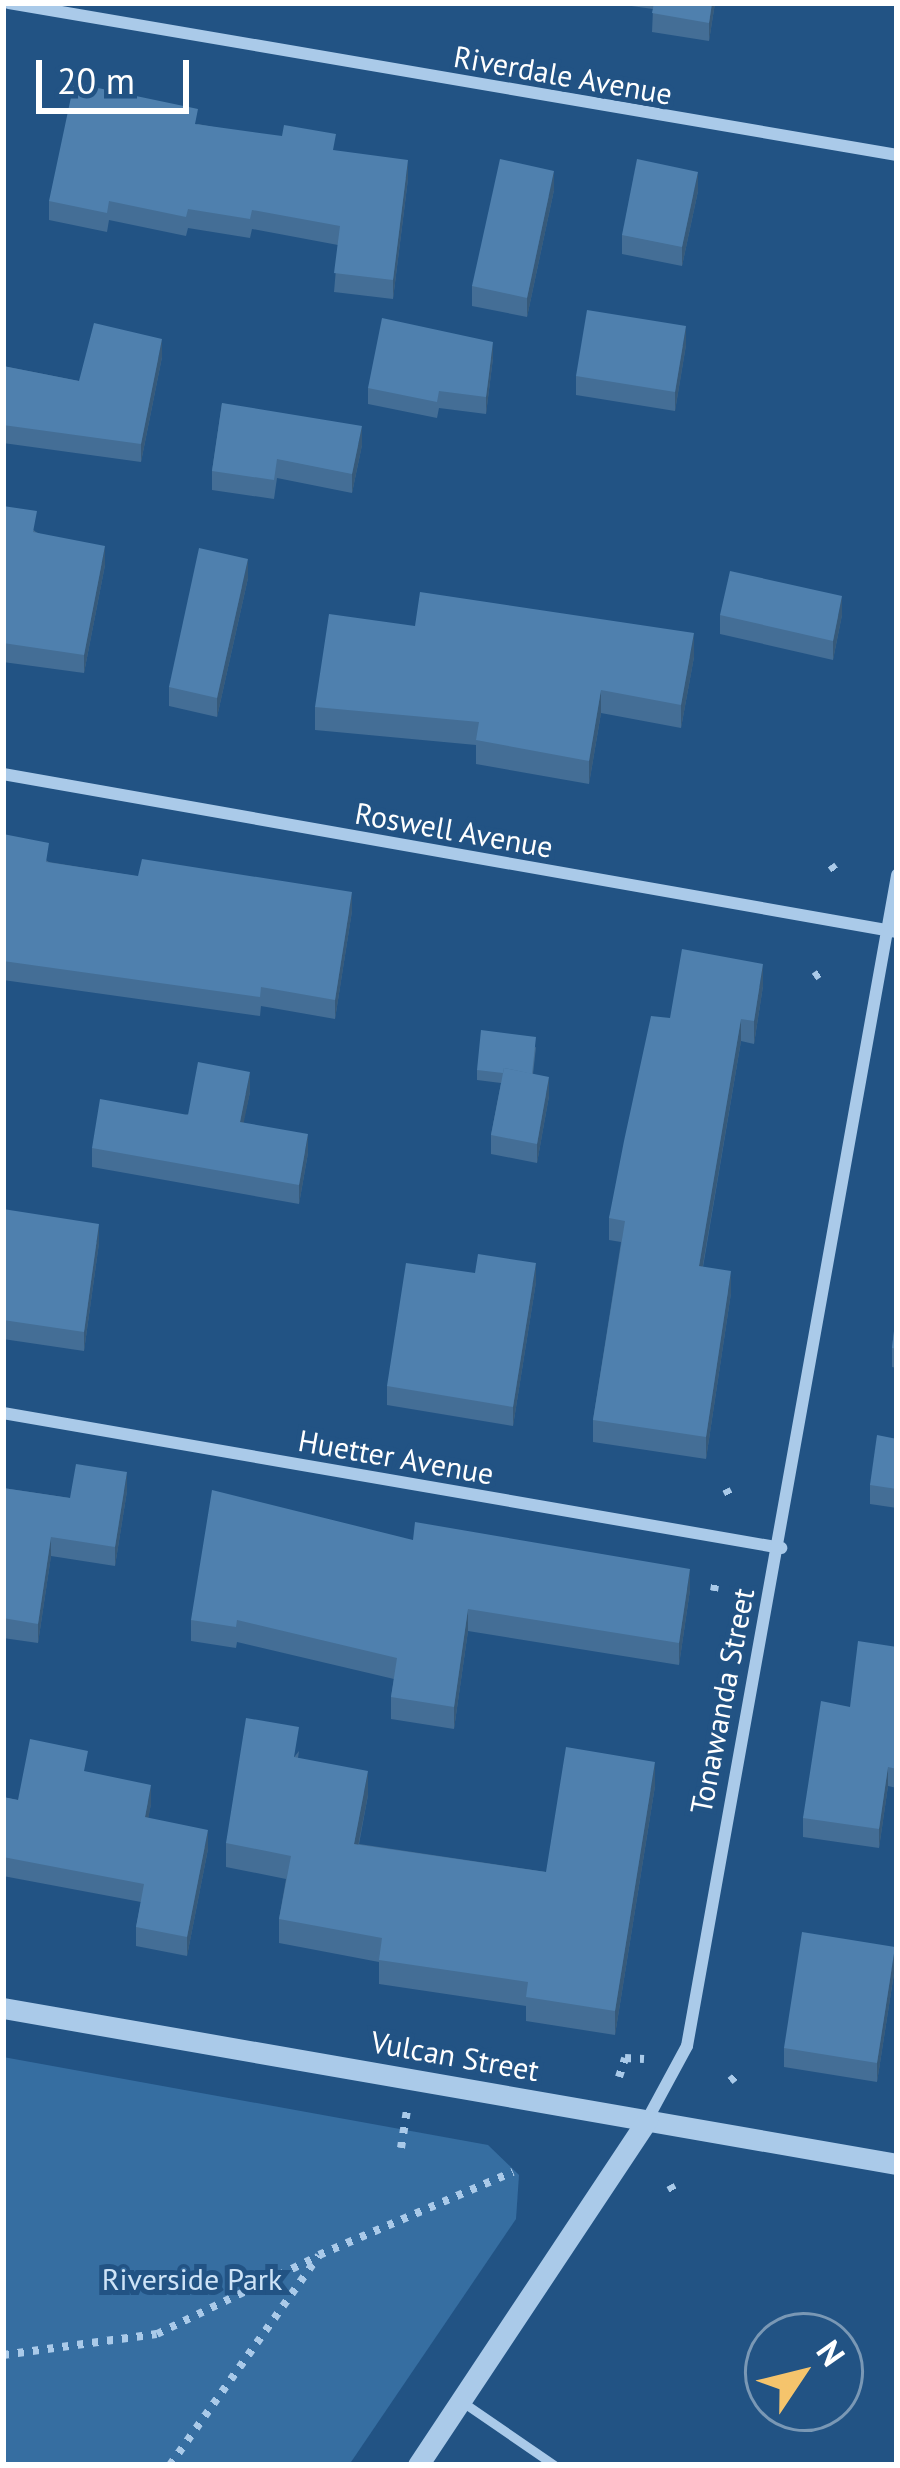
<!DOCTYPE html>
<html>
<head>
<meta charset="utf-8">
<style>
  body { margin:0 }
  #map { position:relative; width:900px; height:2468px; overflow:hidden; background:#225384; font-family:"PT Sans",sans-serif }
  div>[style] { position:absolute }
  .green>* { inset:0; background:#366ea1 }
  .path>* { height:8px; margin-top:-4px; transform-origin:0; background:repeating-linear-gradient(90deg,#aacae9 0 6px,transparent 0 15px) }
  .service>* { height:9px; margin:-4.5px; padding:0 4.5px; transform-origin:4.5px; border-radius:4.5px; background:#aacae9 }
  .minor>* { height:12px; margin:-6px; padding:0 6px; transform-origin:6px; border-radius:6px; background:#aacae9 }
  .tertiary>* { height:21px; margin:-10.5px; padding:0 10.5px; transform-origin:10.5px; border-radius:10.5px; background:#aacae9 }
  .wall>* { inset:0; background:#446e96 }
  .shaded-wall>* { inset:0; background:#375a7a }
  .building>* { inset:0; background:#4f80ae }
  span { translate:-50% -50%; white-space:nowrap; text-align:center; line-height:1.15; -webkit-text-stroke:10px #225384; paint-order:stroke }
  .street-label { font-size:30px; color:#fff }
  .park-label { font-size:30px; color:#cee3f7 }
  .frame { position:absolute; inset:0; border:6px solid #fff; pointer-events:none }
  .north { position:absolute; left:744px; top:2312px; width:120px; height:120px; box-sizing:border-box; background:#225384; border:3px solid #7a98b5; border-radius:50%; rotate:55deg; font-size:33px; font-weight:700; line-height:48px; text-align:center; color:#fff }
  .north::after { content:''; display:block; margin:auto; width:42px; height:54px; background:#f5c46c; clip-path:polygon(50% 0,100% 100%,50% 72%,0 100%) }
  .scale { position:absolute; left:36px; top:60px; width:153px; height:54px; box-sizing:border-box; border:6px solid #fff; border-top:0; padding-left:15px; font-size:36px; line-height:42px; white-space:nowrap; color:#fff; -webkit-text-stroke:9px #225384; paint-order:stroke }
</style>
</head>
<body>
<div id="map">
  <div class="green">
    <i style="clip-path:polygon(3px 2057px,488px 2145px,519px 2175px,516px 2219px,349px 2465px,3px 2465px)"></i>
  </div>
  <div class="path">
    <i style="left:831px;top:865px;width:14px;rotate:54deg"></i>
    <i style="left:814px;top:977px;width:14px;rotate:-34deg"></i>
    <i style="left:726px;top:1489px;width:9px;rotate:63deg"></i>
    <i style="left:714px;top:1591px;width:11px;rotate:-80deg"></i>
    <i style="left:619px;top:2077px;width:20px;rotate:-72deg"></i>
    <i style="left:625px;top:2058px;width:19px;rotate:3deg"></i>
    <i style="left:730px;top:2081px;width:14px;rotate:-39deg"></i>
    <i style="left:401px;top:2148px;width:38px;rotate:-81deg"></i>
    <i style="left:670px;top:2185px;width:13px;rotate:61deg"></i>
    <i style="left:3px;top:2355px;width:155px;rotate:-7.8deg"></i>
    <i style="left:157px;top:2334px;width:179px;rotate:-25.8deg"></i>
    <i style="left:170px;top:2465px;width:257px;rotate:-54.6deg"></i>
    <i style="left:319px;top:2255px;width:211px;rotate:-23.2deg"></i>
  </div>
  <div class="service">
    <i style="left:461px;top:2401px;width:113px;rotate:34.5deg"></i>
  </div>
  <div class="minor">
    <i style="left:9px;top:3px;width:901px;rotate:9.71deg"></i>
    <i style="left:3px;top:774px;width:908px;rotate:10.02deg"></i>
    <i style="left:3px;top:1413px;width:790px;rotate:9.84deg"></i>
    <i style="left:647px;top:2120px;width:84px;rotate:-61.6deg"></i>
    <i style="left:687px;top:2046px;width:1190px;rotate:-79.83deg"></i>
  </div>
  <div class="tertiary">
    <i style="left:3px;top:2008px;width:908px;rotate:9.9deg"></i>
    <i style="left:418px;top:2465px;width:414px;rotate:-56.4deg"></i>
  </div>
  <div class="wall">
    <i style="clip-path:polygon(610px 3px,715px 3px,709px 41px,652px 32px,653px 9px)"></i>
    <i style="clip-path:polygon(198px 124px,336px 151px,408px 179px,393px 299px,334px 292px,338px 245px,252px 229px,250px 238px,188px 228px,186px 236px,109px 220px,107px 232px,49px 220px,49px 201px)"></i>
    <i style="clip-path:polygon(554px 190px,527px 317px,472px 306px,472px 286px)"></i>
    <i style="clip-path:polygon(698px 191px,682px 266px,622px 254px,622px 235px)"></i>
    <i style="clip-path:polygon(686px 345px,675px 411px,576px 395px,576px 376px)"></i>
    <i style="clip-path:polygon(162px 357px,141px 462px,3px 443px,3px 366px,79px 381px)"></i>
    <i style="clip-path:polygon(493px 358px,486px 414px,439px 408px,437px 418px,368px 404px,368px 388px)"></i>
    <i style="clip-path:polygon(222px 403px,362px 445px,352px 493px,277px 478px,274px 499px,212px 490px,212px 471px)"></i>
    <i style="clip-path:polygon(3px 506px,36px 532px,105px 565px,84px 673px,3px 662px)"></i>
    <i style="clip-path:polygon(248px 578px,217px 717px,169px 706px,169px 687px)"></i>
    <i style="clip-path:polygon(720px 615px,842px 615px,833px 660px,720px 634px)"></i>
    <i style="clip-path:polygon(415px 626px,694px 657px,681px 728px,601px 713px,589px 784px,476px 764px,476px 745px,315px 730px,315px 707px)"></i>
    <i style="clip-path:polygon(3px 834px,49px 862px,352px 911px,335px 1019px,261px 1006px,260px 1016px,3px 980px)"></i>
    <i style="clip-path:polygon(763px 986px,754px 1044px,741px 1041px,703px 1267px,731px 1293px,706px 1459px,593px 1442px,593px 1420px,621px 1242px,609px 1240px,609px 1218px,670px 1018px)"></i>
    <i style="clip-path:polygon(536px 1047px,533px 1074px,549px 1096px,537px 1163px,491px 1154px,491px 1135px,501px 1083px,477px 1080px,477px 1070px)"></i>
    <i style="clip-path:polygon(250px 1092px,243px 1123px,308px 1153px,299px 1204px,92px 1167px,92px 1148px)"></i>
    <i style="clip-path:polygon(3px 1209px,99px 1243px,84px 1351px,3px 1339px)"></i>
    <i style="clip-path:polygon(536px 1282px,513px 1426px,387px 1405px,387px 1386px)"></i>
    <i style="clip-path:polygon(897px 1306px,897px 1368px,892px 1367px,892px 1348px)"></i>
    <i style="clip-path:polygon(897px 1439px,897px 1508px,870px 1504px,870px 1485px)"></i>
    <i style="clip-path:polygon(3px 1488px,70px 1498px,127px 1491px,115px 1566px,51px 1556px,38px 1643px,3px 1638px)"></i>
    <i style="clip-path:polygon(413px 1540px,690px 1590px,679px 1665px,468px 1631px,454px 1729px,391px 1719px,391px 1697px,394px 1679px,237px 1642px,236px 1648px,191px 1641px,191px 1620px)"></i>
    <i style="clip-path:polygon(897px 1647px,897px 1788px,888px 1786px,879px 1848px,803px 1837px,803px 1818px,850px 1707px)"></i>
    <i style="clip-path:polygon(299px 1751px,298px 1758px,368px 1795px,359px 1844px,546px 1872px,655px 1786px,615px 2035px,526px 2021px,526px 2006px,379px 1984px,379px 1962px,279px 1943px,279px 1919px,286px 1879px,226px 1867px,226px 1843px)"></i>
    <i style="clip-path:polygon(87px 1772px,151px 1804px,148px 1818px,208px 1849px,187px 1956px,136px 1946px,136px 1927px,141px 1902px,3px 1876px,3px 1797px,18px 1800px)"></i>
    <i style="clip-path:polygon(895px 1967px,877px 2082px,784px 2067px,784px 2048px)"></i>
  </div>
  <div class="shaded-wall">
    <i style="clip-path:polygon(712px 3px,715px 3px,709px 41px,709px 23px)"></i>
    <i style="clip-path:polygon(408px 160px,408px 179px,393px 299px,393px 280px)"></i>
    <i style="clip-path:polygon(554px 171px,554px 190px,527px 317px,527px 298px)"></i>
    <i style="clip-path:polygon(698px 172px,698px 191px,682px 266px,682px 247px)"></i>
    <i style="clip-path:polygon(686px 326px,686px 345px,675px 411px,675px 392px)"></i>
    <i style="clip-path:polygon(162px 339px,162px 357px,141px 462px,141px 444px)"></i>
    <i style="clip-path:polygon(493px 342px,493px 358px,486px 414px,486px 397px)"></i>
    <i style="clip-path:polygon(362px 426px,362px 445px,352px 493px,352px 474px)"></i>
    <i style="clip-path:polygon(105px 546px,105px 565px,84px 673px,84px 655px)"></i>
    <i style="clip-path:polygon(248px 559px,248px 578px,217px 717px,217px 698px)"></i>
    <i style="clip-path:polygon(842px 596px,842px 615px,833px 660px,833px 641px)"></i>
    <i style="clip-path:polygon(694px 633px,694px 657px,681px 728px,681px 705px)"></i>
    <i style="clip-path:polygon(601px 690px,601px 713px,589px 784px,589px 761px)"></i>
    <i style="clip-path:polygon(352px 892px,352px 911px,335px 1019px,335px 1000px)"></i>
    <i style="clip-path:polygon(763px 964px,763px 986px,754px 1044px,754px 1021px)"></i>
    <i style="clip-path:polygon(741px 1019px,741px 1041px,699px 1288px,699px 1266px)"></i>
    <i style="clip-path:polygon(250px 1072px,250px 1092px,240px 1141px,240px 1122px)"></i>
    <i style="clip-path:polygon(549px 1077px,549px 1096px,537px 1163px,537px 1144px)"></i>
    <i style="clip-path:polygon(308px 1134px,308px 1153px,299px 1204px,299px 1185px)"></i>
    <i style="clip-path:polygon(99px 1224px,99px 1243px,84px 1351px,84px 1332px)"></i>
    <i style="clip-path:polygon(536px 1263px,536px 1282px,513px 1426px,513px 1407px)"></i>
    <i style="clip-path:polygon(731px 1271px,731px 1293px,706px 1459px,706px 1437px)"></i>
    <i style="clip-path:polygon(127px 1472px,127px 1491px,115px 1566px,115px 1547px)"></i>
    <i style="clip-path:polygon(51px 1537px,51px 1556px,38px 1643px,38px 1624px)"></i>
    <i style="clip-path:polygon(690px 1569px,690px 1590px,679px 1665px,679px 1643px)"></i>
    <i style="clip-path:polygon(468px 1609px,468px 1631px,454px 1729px,454px 1707px)"></i>
    <i style="clip-path:polygon(655px 1762px,655px 1786px,615px 2035px,615px 2011px)"></i>
    <i style="clip-path:polygon(888px 1767px,888px 1786px,879px 1848px,879px 1829px)"></i>
    <i style="clip-path:polygon(368px 1771px,368px 1795px,354px 1867px,354px 1844px)"></i>
    <i style="clip-path:polygon(151px 1785px,151px 1804px,145px 1836px,145px 1817px)"></i>
    <i style="clip-path:polygon(208px 1830px,208px 1849px,187px 1956px,187px 1937px)"></i>
    <i style="clip-path:polygon(895px 1947px,895px 1967px,877px 2082px,877px 2063px)"></i>
  </div>
  <div class="building">
    <i style="clip-path:polygon(654px 3px,712px 3px,709px 23px,652px 13px)"></i>
    <i style="clip-path:polygon(74px 83px,198px 109px,195px 124px,282px 136px,284px 125px,336px 134px,333px 150px,408px 160px,393px 280px,334px 273px,340px 226px,252px 210px,250px 219px,188px 209px,186px 217px,109px 201px,107px 213px,49px 201px)"></i>
    <i style="clip-path:polygon(500px 159px,554px 171px,527px 298px,472px 286px)"></i>
    <i style="clip-path:polygon(637px 159px,698px 172px,682px 247px,622px 235px)"></i>
    <i style="clip-path:polygon(587px 310px,686px 326px,675px 392px,576px 376px)"></i>
    <i style="clip-path:polygon(382px 318px,493px 342px,486px 397px,439px 391px,437px 402px,368px 388px)"></i>
    <i style="clip-path:polygon(94px 323px,162px 339px,141px 444px,3px 425px,3px 366px,79px 381px)"></i>
    <i style="clip-path:polygon(222px 403px,362px 426px,352px 474px,277px 459px,274px 480px,212px 471px)"></i>
    <i style="clip-path:polygon(3px 506px,37px 511px,33px 532px,105px 546px,84px 655px,3px 643px)"></i>
    <i style="clip-path:polygon(199px 548px,248px 559px,217px 698px,169px 687px)"></i>
    <i style="clip-path:polygon(730px 571px,842px 596px,833px 641px,720px 615px)"></i>
    <i style="clip-path:polygon(420px 592px,694px 633px,681px 705px,601px 690px,589px 761px,476px 740px,479px 722px,315px 707px,329px 614px,415px 626px)"></i>
    <i style="clip-path:polygon(3px 834px,49px 843px,46px 862px,138px 876px,142px 859px,352px 892px,335px 1000px,261px 987px,260px 997px,3px 961px)"></i>
    <i style="clip-path:polygon(682px 949px,763px 964px,754px 1021px,741px 1019px,699px 1266px,731px 1271px,706px 1437px,593px 1420px,625px 1221px,609px 1218px,624px 1141px,651px 1016px,670px 1018px)"></i>
    <i style="clip-path:polygon(481px 1030px,536px 1037px,532px 1074px,504px 1068px,503px 1073px,477px 1070px)"></i>
    <i style="clip-path:polygon(198px 1062px,250px 1072px,240px 1122px,308px 1134px,299px 1185px,92px 1148px,100px 1099px,188px 1115px)"></i>
    <i style="clip-path:polygon(504px 1068px,549px 1077px,537px 1144px,491px 1135px)"></i>
    <i style="clip-path:polygon(3px 1209px,99px 1224px,84px 1332px,3px 1320px)"></i>
    <i style="clip-path:polygon(478px 1254px,536px 1263px,513px 1407px,387px 1386px,406px 1263px,475px 1273px)"></i>
    <i style="clip-path:polygon(897px 1306px,897px 1349px,892px 1348px)"></i>
    <i style="clip-path:polygon(877px 1435px,897px 1439px,897px 1489px,870px 1485px)"></i>
    <i style="clip-path:polygon(76px 1464px,127px 1472px,115px 1547px,51px 1537px,38px 1624px,3px 1618px,3px 1488px,70px 1498px)"></i>
    <i style="clip-path:polygon(212px 1490px,413px 1540px,415px 1522px,690px 1569px,679px 1643px,468px 1609px,454px 1707px,391px 1697px,397px 1658px,237px 1620px,236px 1627px,191px 1620px)"></i>
    <i style="clip-path:polygon(858px 1641px,897px 1647px,897px 1769px,888px 1767px,879px 1829px,803px 1818px,821px 1701px,850px 1707px)"></i>
    <i style="clip-path:polygon(246px 1718px,299px 1727px,294px 1757px,368px 1771px,354px 1844px,546px 1872px,566px 1747px,655px 1762px,615px 2011px,526px 1997px,528px 1982px,379px 1960px,382px 1938px,279px 1919px,291px 1856px,226px 1843px)"></i>
    <i style="clip-path:polygon(30px 1739px,88px 1751px,84px 1771px,151px 1785px,145px 1817px,208px 1830px,187px 1937px,136px 1927px,144px 1884px,3px 1857px,3px 1797px,18px 1800px)"></i>
    <i style="clip-path:polygon(802px 1932px,895px 1947px,877px 2063px,784px 2048px)"></i>
  </div>
  <div class="street-label">
    <span style="left:563px;top:75px;rotate:10deg">Riverdale Avenue</span>
    <span style="left:454px;top:830px;rotate:10deg">Roswell Avenue</span>
    <span style="left:396px;top:1457px;rotate:10deg">Huetter Avenue</span>
    <span style="left:722px;top:1701px;rotate:-79deg">Tonawanda Street</span>
    <span style="left:455px;top:2056px;rotate:10deg">Vulcan Street</span>
  </div>
  <div class="park-label">
    <span style="left:192px;top:2279px">Riverside Park</span>
  </div>
  <div class="frame"></div>
  <div class="north">N</div>
  <div class="scale">20 m</div>
</div>
</body>
</html>
